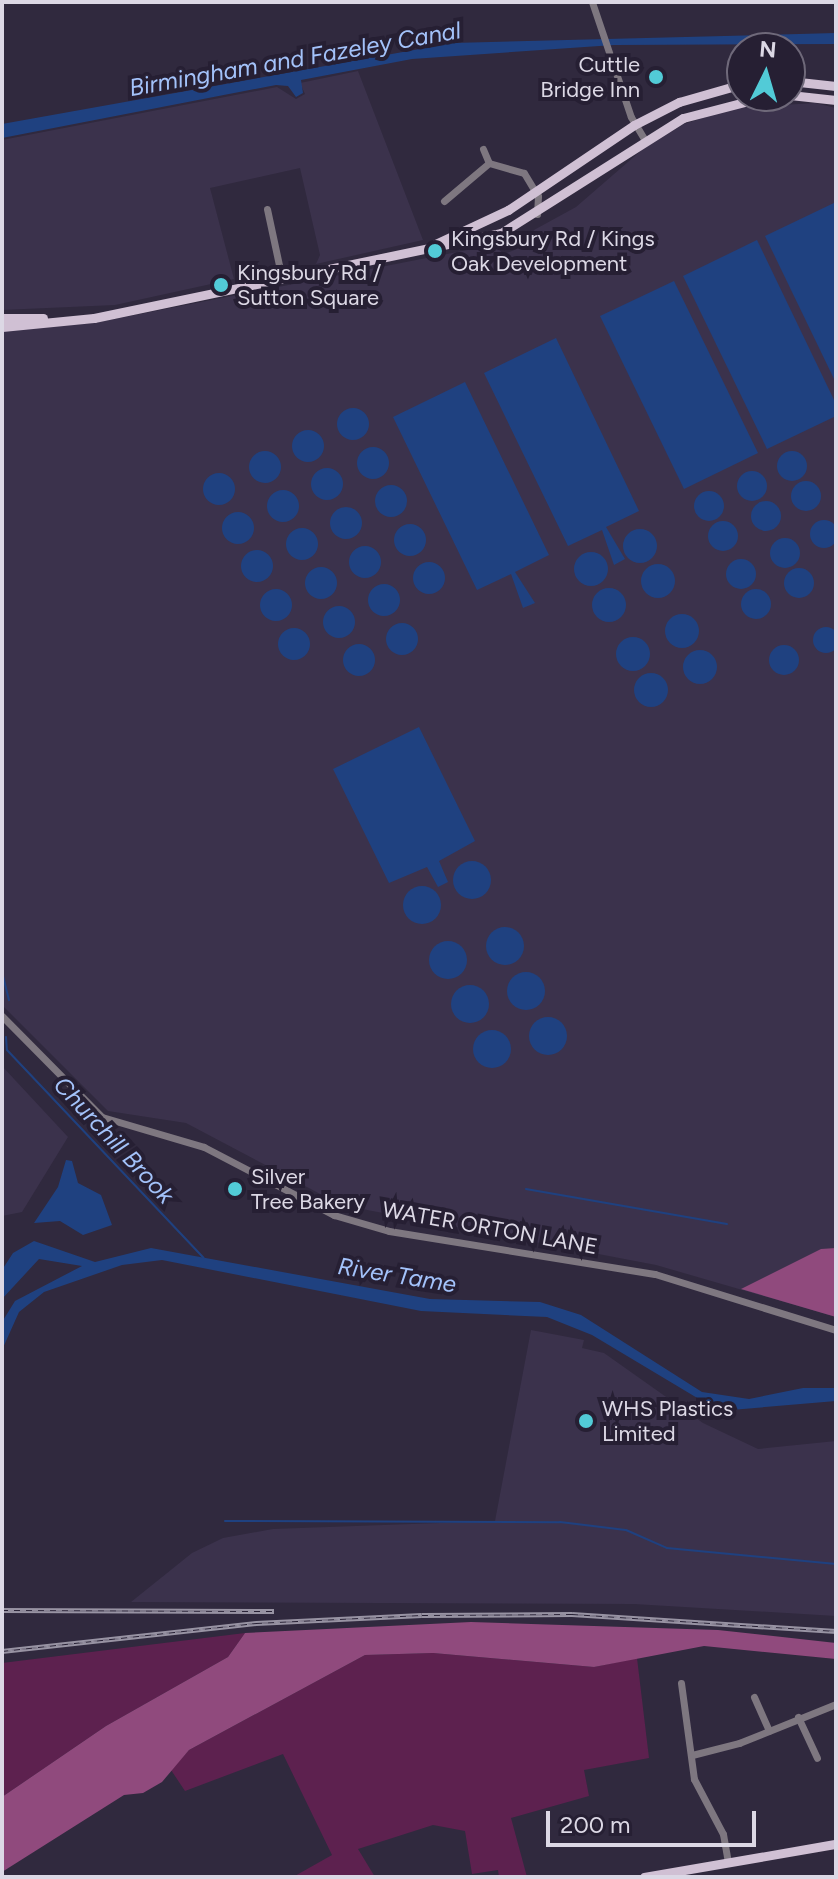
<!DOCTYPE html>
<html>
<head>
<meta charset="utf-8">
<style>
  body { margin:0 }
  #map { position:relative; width:838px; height:1879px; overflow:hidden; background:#30293e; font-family:Figtree,sans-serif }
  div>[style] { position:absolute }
  .built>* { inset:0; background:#3b324c }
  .green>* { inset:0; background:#5d214f }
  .forest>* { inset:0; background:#904a7d }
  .water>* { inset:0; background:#1f4180 }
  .round { border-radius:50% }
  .stream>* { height:2px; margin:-1px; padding:0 1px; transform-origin:1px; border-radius:1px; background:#1f4180 }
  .minor>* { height:7px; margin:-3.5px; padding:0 3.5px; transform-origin:3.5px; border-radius:3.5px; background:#7e7780 }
  .major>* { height:9px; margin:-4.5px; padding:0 4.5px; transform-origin:4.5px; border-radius:4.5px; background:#d0c0d4 }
  .rail>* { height:5px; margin-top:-2.5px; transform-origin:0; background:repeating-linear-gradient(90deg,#261f33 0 6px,#9893a3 0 12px); box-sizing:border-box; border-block:2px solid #9893a3 }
  .dots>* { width:22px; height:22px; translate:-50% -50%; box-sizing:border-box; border:4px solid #261f33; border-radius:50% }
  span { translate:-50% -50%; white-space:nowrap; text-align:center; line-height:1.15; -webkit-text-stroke:8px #261f33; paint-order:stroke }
  .poi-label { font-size:22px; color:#dcd8e5 }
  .right { translate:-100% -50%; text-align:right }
  .left { translate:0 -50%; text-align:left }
  .street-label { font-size:22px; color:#dcd8e5 }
  .water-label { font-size:24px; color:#a3c2fa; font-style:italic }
  .frame { position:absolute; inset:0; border:4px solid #dcd8e5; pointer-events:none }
  .north { position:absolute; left:726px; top:32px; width:80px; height:80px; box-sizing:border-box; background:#261f33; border:2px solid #6f697a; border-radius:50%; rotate:5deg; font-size:22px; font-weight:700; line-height:32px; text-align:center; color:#dcd8e5 }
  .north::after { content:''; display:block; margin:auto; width:28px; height:36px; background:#52cbd7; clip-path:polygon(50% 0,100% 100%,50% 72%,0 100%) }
  .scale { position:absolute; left:546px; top:1811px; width:210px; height:36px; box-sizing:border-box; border:4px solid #dcd8e5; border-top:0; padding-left:10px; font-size:24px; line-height:28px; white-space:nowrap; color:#dcd8e5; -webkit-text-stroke:6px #261f33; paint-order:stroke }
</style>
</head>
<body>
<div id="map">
  <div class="built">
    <i style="clip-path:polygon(358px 71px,423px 240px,316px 264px,320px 255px,300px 168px,210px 188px,234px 279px,115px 305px,2px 310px,2px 140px,277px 87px,296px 99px,305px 94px,300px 83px)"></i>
    <i style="clip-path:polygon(815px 103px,836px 108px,836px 1317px,656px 1265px,341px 1205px,186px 1123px,108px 1111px,2px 1005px,2px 331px,94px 323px,493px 245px,504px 254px,527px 245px,534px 230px,576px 207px,643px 149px,684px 124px,734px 108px)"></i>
    <i style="clip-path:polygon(2px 1066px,68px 1137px,22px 1212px,2px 1216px)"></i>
    <i style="clip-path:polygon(531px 1330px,584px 1340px,582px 1348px,604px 1353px,703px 1423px,758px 1449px,836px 1441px,836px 1616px,634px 1604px,131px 1602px,192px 1553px,223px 1538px,273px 1529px,495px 1521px)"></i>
  </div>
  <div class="green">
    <i style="clip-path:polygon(245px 1633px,228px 1657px,106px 1726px,2px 1797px,2px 1663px)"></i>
    <i style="clip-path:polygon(433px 1653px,594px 1667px,637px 1658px,649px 1758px,584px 1770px,589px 1796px,511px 1818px,527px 1877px,499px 1877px,498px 1870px,472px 1874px,465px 1831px,433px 1825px,358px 1849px,375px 1877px,293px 1877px,332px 1855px,283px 1754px,185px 1791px,171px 1770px,189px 1750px,365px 1655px)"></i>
  </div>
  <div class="forest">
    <i style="clip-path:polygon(836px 1248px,836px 1317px,741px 1289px,821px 1249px)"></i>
    <i style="clip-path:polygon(471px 1622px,718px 1630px,836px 1643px,836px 1659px,704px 1646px,594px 1667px,433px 1653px,365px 1655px,189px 1750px,162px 1782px,143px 1793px,124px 1795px,2px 1872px,2px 1797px,106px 1726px,228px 1657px,245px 1633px)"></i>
  </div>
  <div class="water">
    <i style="clip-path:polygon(836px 33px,836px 44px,614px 45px,412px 59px,301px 80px,303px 93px,296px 97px,288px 86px,276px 85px,2px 138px,2px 124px,453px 43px)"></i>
    <i style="clip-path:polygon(836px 202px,836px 383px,765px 236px)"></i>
    <i style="clip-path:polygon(757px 240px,836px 404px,836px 416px,767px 449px,683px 276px)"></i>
    <i style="clip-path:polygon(674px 281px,758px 453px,684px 489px,600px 316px)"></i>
    <i style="clip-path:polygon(556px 338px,639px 511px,606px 527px,625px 559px,614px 565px,602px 530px,568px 546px,484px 373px)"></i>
    <i style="clip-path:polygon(465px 382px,549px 555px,515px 572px,535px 603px,523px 608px,511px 574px,477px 590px,393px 417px)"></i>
    <i class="round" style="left:337px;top:408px;width:32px;height:32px"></i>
    <i class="round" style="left:292px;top:430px;width:32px;height:32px"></i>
    <i class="round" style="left:357px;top:447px;width:32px;height:32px"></i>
    <i class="round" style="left:249px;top:451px;width:32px;height:32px"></i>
    <i class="round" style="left:777px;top:451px;width:30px;height:30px"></i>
    <i class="round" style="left:311px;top:468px;width:32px;height:32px"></i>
    <i class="round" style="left:737px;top:471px;width:30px;height:30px"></i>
    <i class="round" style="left:203px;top:473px;width:32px;height:32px"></i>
    <i class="round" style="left:791px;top:481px;width:30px;height:30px"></i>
    <i class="round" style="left:375px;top:485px;width:32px;height:32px"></i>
    <i class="round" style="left:267px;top:490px;width:32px;height:32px"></i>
    <i class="round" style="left:694px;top:491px;width:30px;height:30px"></i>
    <i class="round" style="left:751px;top:501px;width:30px;height:30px"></i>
    <i class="round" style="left:330px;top:507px;width:32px;height:32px"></i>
    <i class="round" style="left:222px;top:512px;width:32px;height:32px"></i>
    <i class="round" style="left:810px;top:520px;width:28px;height:28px"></i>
    <i class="round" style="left:708px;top:521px;width:30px;height:30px"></i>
    <i class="round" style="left:394px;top:524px;width:32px;height:32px"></i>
    <i class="round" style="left:286px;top:528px;width:32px;height:32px"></i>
    <i class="round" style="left:623px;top:529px;width:34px;height:34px"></i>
    <i class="round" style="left:770px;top:538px;width:30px;height:30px"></i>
    <i class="round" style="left:349px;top:546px;width:32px;height:32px"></i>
    <i class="round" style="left:241px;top:550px;width:32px;height:32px"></i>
    <i class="round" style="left:574px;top:552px;width:34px;height:34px"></i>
    <i class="round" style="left:726px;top:559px;width:30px;height:30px"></i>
    <i class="round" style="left:413px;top:562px;width:32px;height:32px"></i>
    <i class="round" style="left:641px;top:564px;width:34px;height:34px"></i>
    <i class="round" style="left:305px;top:567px;width:32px;height:32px"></i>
    <i class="round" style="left:784px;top:568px;width:30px;height:30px"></i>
    <i class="round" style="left:368px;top:584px;width:32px;height:32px"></i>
    <i class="round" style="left:592px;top:588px;width:34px;height:34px"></i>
    <i class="round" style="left:260px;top:589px;width:32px;height:32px"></i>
    <i class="round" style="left:741px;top:589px;width:30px;height:30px"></i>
    <i class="round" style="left:323px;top:606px;width:32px;height:32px"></i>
    <i class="round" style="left:665px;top:614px;width:34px;height:34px"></i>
    <i class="round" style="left:386px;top:623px;width:32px;height:32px"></i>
    <i class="round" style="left:813px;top:627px;width:26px;height:26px"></i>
    <i class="round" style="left:278px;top:628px;width:32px;height:32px"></i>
    <i class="round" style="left:616px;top:637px;width:34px;height:34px"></i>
    <i class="round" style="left:343px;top:644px;width:32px;height:32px"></i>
    <i class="round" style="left:769px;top:645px;width:30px;height:30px"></i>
    <i class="round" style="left:683px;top:650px;width:34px;height:34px"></i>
    <i class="round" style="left:634px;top:673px;width:34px;height:34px"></i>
    <i style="clip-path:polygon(419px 727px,475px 841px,439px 861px,448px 882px,438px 887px,427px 867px,389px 883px,333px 769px)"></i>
    <i class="round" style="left:453px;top:861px;width:38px;height:38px"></i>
    <i class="round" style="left:403px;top:886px;width:38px;height:38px"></i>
    <i class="round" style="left:486px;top:927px;width:38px;height:38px"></i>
    <i class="round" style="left:429px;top:941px;width:38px;height:38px"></i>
    <i class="round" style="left:507px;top:972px;width:38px;height:38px"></i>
    <i class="round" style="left:451px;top:985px;width:38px;height:38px"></i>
    <i class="round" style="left:529px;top:1017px;width:38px;height:38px"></i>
    <i class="round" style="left:473px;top:1030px;width:38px;height:38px"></i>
    <i style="clip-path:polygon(66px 1160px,72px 1161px,78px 1183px,101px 1195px,112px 1225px,83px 1235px,60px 1221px,34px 1223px,58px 1187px)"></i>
    <i style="clip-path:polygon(34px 1241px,95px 1262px,151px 1248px,430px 1299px,540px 1302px,581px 1315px,702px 1392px,749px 1399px,803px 1388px,836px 1388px,836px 1401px,719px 1411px,592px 1335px,547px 1317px,421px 1311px,162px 1260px,122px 1265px,44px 1292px,19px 1312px,2px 1350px,2px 1322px,15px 1301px,82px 1266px,39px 1259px,2px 1299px,2px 1270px,13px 1253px)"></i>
  </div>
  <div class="stream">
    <i style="left:2px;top:972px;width:29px;rotate:76deg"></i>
    <i style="left:6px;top:1037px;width:13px;rotate:86deg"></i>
    <i style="left:7px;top:1050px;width:286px;rotate:46.6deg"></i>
    <i style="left:526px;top:1189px;width:204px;rotate:9.9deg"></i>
    <i style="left:225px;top:1521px;width:335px;rotate:0.2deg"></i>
    <i style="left:560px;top:1522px;width:66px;rotate:6.9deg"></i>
    <i style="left:626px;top:1530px;width:45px;rotate:23.7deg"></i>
    <i style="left:667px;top:1548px;width:170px;rotate:5.4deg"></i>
  </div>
  <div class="minor">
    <i style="left:592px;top:2px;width:121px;rotate:71.3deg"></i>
    <i style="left:631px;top:117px;width:27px;rotate:59deg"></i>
    <i style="left:483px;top:149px;width:15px;rotate:67deg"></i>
    <i style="left:489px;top:163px;width:36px;rotate:16deg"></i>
    <i style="left:524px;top:173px;width:27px;rotate:59deg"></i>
    <i style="left:538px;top:196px;width:18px;rotate:93deg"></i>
    <i style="left:444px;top:201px;width:59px;rotate:-40.2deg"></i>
    <i style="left:267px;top:209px;width:72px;rotate:77.9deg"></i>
    <i style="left:2px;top:1016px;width:142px;rotate:45.3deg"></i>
    <i style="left:102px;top:1117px;width:106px;rotate:16.4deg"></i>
    <i style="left:204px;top:1147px;width:147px;rotate:27.6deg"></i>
    <i style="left:334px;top:1215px;width:57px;rotate:16.2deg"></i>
    <i style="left:389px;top:1231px;width:269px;rotate:9.2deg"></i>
    <i style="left:655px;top:1274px;width:189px;rotate:17.2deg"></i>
    <i style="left:681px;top:1683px;width:97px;rotate:82.3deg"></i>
    <i style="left:694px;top:1779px;width:62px;rotate:62.2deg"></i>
    <i style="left:723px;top:1834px;width:29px;rotate:80deg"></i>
    <i style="left:754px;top:1697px;width:37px;rotate:66deg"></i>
    <i style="left:798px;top:1717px;width:45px;rotate:65.1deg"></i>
    <i style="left:692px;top:1755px;width:49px;rotate:-14.3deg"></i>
    <i style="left:739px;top:1743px;width:105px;rotate:-21.9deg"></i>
  </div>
  <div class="major">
    <i style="left:790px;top:81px;width:46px;rotate:6.2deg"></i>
    <i style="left:790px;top:95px;width:46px;rotate:6.2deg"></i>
    <i style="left:433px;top:245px;width:83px;rotate:-25deg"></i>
    <i style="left:508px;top:210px;width:152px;rotate:-34deg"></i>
    <i style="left:634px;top:125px;width:51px;rotate:-27.1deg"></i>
    <i style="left:679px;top:102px;width:66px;rotate:-15.9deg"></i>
    <i style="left:2px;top:318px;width:41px"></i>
    <i style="left:2px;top:327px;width:92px;rotate:-5.6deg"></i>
    <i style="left:94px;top:318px;width:416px;rotate:-11.8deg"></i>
    <i style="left:501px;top:233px;width:215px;rotate:-32.3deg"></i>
    <i style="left:683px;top:118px;width:88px;rotate:-14.5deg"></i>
    <i style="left:644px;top:1877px;width:195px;rotate:-9.8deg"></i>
  </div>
  <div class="rail">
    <i style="left:2px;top:1610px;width:272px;rotate:0.2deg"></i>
    <i style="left:2px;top:1651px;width:256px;rotate:-6.3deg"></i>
    <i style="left:256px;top:1623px;width:166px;rotate:-2.8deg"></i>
    <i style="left:422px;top:1615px;width:150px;rotate:-0.4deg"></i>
    <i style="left:572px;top:1614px;width:265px;rotate:3.7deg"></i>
  </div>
  <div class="dots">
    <i style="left:656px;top:77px;background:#52cbd7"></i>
    <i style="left:435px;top:251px;background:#52cbd7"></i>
    <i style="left:221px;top:285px;background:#52cbd7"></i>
    <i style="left:235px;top:1189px;background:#52cbd7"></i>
    <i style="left:586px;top:1421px;background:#52cbd7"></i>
  </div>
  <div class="poi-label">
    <span class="right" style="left:640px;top:77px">Cuttle<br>Bridge Inn</span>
    <span class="left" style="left:451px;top:251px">Kingsbury Rd / Kings<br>Oak Development</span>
    <span class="left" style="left:237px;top:285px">Kingsbury Rd /<br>Sutton Square</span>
    <span class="left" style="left:251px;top:1189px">Silver<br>Tree Bakery</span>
    <span class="left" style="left:602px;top:1421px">WHS Plastics<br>Limited</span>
  </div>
  <div class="street-label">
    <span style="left:490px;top:1228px;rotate:10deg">WATER ORTON LANE</span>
  </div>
  <div class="water-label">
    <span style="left:295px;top:59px;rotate:-10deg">Birmingham and Fazeley Canal</span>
    <span style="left:114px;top:1140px;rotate:47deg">Churchill Brook</span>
    <span style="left:397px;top:1275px;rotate:9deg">River Tame</span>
  </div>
  <div class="frame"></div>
  <div class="north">N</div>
  <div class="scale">200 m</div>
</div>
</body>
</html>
